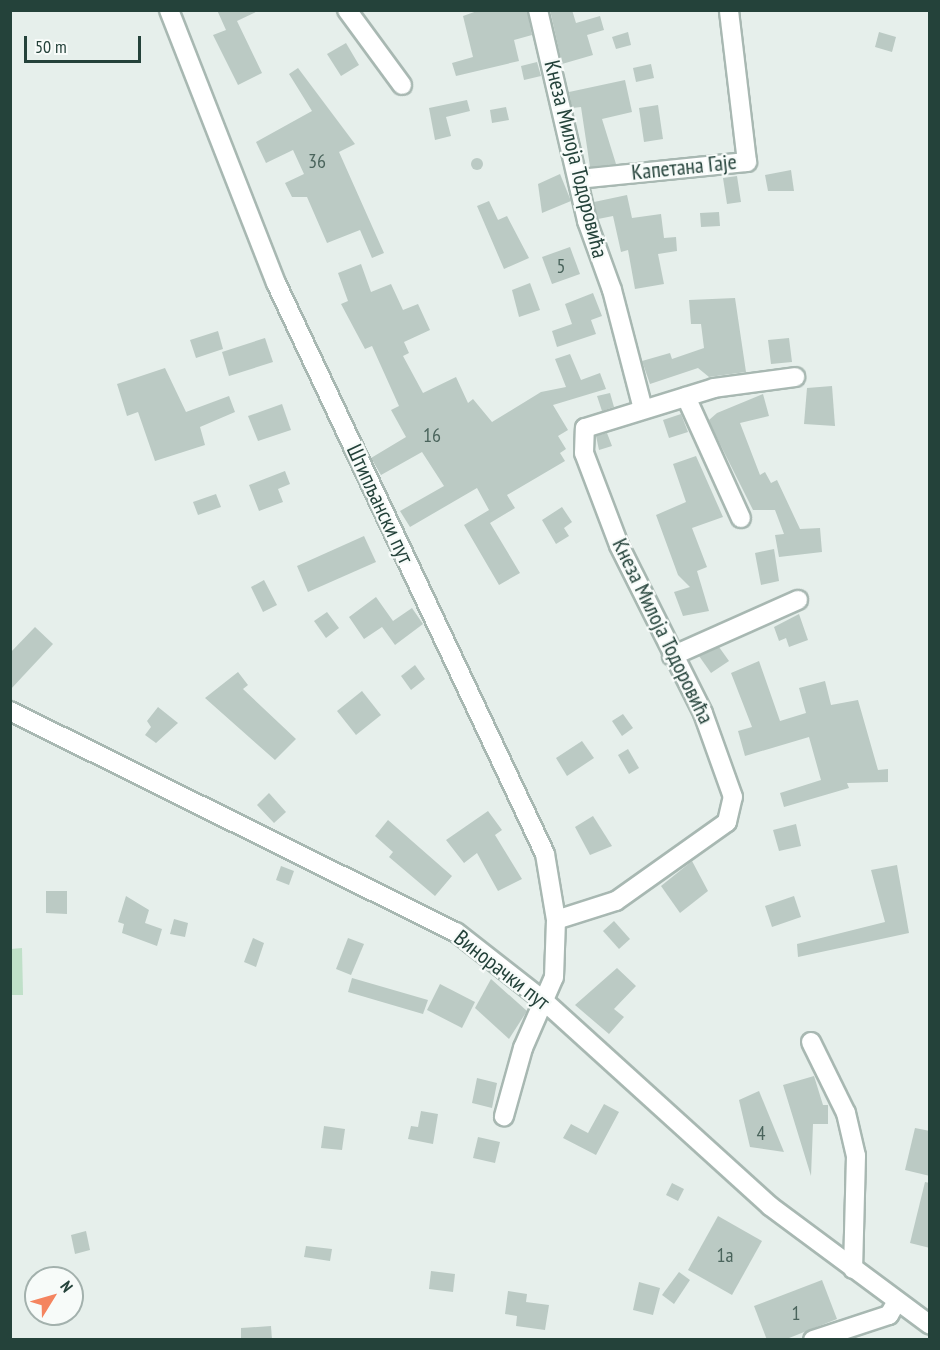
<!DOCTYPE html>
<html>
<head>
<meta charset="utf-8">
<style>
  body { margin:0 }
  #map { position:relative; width:940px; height:1350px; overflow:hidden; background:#e6efeb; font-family:"PT Sans Narrow",sans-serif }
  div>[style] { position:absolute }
  .green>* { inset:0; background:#bfe0c8 }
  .building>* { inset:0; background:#bbcac4 }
  .round { border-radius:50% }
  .roads { filter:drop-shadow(2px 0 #a8b8b2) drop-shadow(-2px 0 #a8b8b2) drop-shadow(0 2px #a8b8b2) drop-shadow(0 -2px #a8b8b2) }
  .minor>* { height:18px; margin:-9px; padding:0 9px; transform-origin:9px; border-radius:9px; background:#fff }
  span { translate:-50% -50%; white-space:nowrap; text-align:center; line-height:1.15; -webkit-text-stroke:4.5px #f7fbf9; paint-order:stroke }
  .number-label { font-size:20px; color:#4a645c }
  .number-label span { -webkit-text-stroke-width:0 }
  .street-label { font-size:22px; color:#24423a }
  .frame { position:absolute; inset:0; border:12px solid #24423a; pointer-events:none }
  .north { position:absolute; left:24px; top:1266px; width:60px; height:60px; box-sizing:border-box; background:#f7fbf9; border:2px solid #a3b1ad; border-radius:50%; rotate:53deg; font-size:16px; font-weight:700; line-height:24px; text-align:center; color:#24423a }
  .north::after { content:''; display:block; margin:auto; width:21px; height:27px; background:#f4845f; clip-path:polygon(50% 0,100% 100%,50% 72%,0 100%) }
  .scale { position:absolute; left:24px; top:36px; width:117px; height:27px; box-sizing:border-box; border:3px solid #24423a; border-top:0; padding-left:8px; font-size:18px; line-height:21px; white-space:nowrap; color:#24423a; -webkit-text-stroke:4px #f7fbf9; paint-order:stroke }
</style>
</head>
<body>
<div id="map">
  <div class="green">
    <i style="clip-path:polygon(22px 948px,23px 995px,11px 995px,11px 949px)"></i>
  </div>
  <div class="building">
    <i style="clip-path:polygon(217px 10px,260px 10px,237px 21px,262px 73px,238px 85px,213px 35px,226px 30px)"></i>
    <i style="clip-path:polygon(480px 10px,527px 10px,532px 35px,514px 40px,519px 61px,456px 76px,452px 63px,473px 57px,463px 16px)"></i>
    <i style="clip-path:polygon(550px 10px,572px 10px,576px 23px,600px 16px,604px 30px,587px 35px,593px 55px,562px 64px)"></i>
    <i style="clip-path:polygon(628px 32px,631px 45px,616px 49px,612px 37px)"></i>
    <i style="clip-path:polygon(879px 32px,896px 37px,892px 52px,875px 47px)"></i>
    <i style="clip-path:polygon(346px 43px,359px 65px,341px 76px,327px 54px)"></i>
    <i style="clip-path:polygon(537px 62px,541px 76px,524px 80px,521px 66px)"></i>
    <i style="clip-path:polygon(651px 64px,654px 78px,636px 82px,633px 68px)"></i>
    <i style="clip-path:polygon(298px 68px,355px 144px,339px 152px,384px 253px,372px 258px,360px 230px,327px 243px,307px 197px,292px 197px,285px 183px,304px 174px,293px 150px,266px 163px,256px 142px,312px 111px,289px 74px)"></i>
    <i style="clip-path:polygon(625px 80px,632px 112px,602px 119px,616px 164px,590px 167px,581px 107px,572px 108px,569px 92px)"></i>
    <i style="clip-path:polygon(467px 100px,470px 111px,446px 117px,451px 136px,435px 140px,429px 108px)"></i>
    <i style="clip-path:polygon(658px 105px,663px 139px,644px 142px,639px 108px)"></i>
    <i style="clip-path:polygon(506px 107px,509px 120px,492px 123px,490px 110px)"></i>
    <i class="round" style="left:471px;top:158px;width:12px;height:12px"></i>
    <i style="clip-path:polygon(791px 170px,794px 191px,768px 191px,765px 175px)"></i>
    <i style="clip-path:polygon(560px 174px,571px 201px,542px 213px,538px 184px)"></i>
    <i style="clip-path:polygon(737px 176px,741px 202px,727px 204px,723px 178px)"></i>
    <i style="clip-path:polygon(627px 195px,632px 218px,661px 214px,664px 238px,676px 237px,677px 251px,658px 254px,664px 284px,635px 289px,628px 250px,621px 252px,613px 216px,598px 219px,594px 202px)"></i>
    <i style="clip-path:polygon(489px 201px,498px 220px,507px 216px,529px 258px,504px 269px,477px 206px)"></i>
    <i style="clip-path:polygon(719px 212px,720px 226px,701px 227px,700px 213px)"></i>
    <i style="clip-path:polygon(570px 247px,580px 274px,552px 284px,542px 257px)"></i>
    <i style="clip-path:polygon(361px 264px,371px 292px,391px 284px,403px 310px,418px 304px,430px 330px,404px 342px,409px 353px,403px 356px,423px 393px,456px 377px,468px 403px,473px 399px,492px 422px,541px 392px,566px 387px,555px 359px,570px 354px,581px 380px,600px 373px,606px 389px,553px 405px,568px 430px,558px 436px,566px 449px,560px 453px,565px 461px,507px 495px,515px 508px,490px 523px,520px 573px,499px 585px,464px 525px,489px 510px,477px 488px,410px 527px,400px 511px,444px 486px,422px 452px,381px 475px,371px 458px,406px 437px,391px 410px,399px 406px,372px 346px,365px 349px,341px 304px,348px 301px,338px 273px)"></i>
    <i style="clip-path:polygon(530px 283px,540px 310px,519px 317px,512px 290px)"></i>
    <i style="clip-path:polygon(593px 293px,602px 316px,591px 320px,596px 334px,557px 347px,552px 331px,572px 324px,565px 304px)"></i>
    <i style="clip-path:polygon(735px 298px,746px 372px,709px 377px,698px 368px,650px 384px,642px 361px,670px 353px,672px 359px,704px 348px,701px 324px,691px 324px,689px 300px)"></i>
    <i style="clip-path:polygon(218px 331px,223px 349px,196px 358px,190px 340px)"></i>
    <i style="clip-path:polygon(265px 338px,273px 362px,229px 376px,222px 352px)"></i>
    <i style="clip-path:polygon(789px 338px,792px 362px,771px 364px,768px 340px)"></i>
    <i style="clip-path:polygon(165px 368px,186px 412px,229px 396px,235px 412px,200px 427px,205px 445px,155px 461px,138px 412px,127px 416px,117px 384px)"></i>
    <i style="clip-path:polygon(832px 386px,835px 426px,804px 424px,807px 388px)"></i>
    <i style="clip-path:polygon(610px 393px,614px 407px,602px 411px,597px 396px)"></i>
    <i style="clip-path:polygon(763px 394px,769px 416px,740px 423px,760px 475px,765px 472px,771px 483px,777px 480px,800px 529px,820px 528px,822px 552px,779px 557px,775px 535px,784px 534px,775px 510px,753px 510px,711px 426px,709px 420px,717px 413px)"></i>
    <i style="clip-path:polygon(282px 404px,291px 430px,258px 441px,248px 416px)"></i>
    <i style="clip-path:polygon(681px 414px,688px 432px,669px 438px,663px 420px)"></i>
    <i style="clip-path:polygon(607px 433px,612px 446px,599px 450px,596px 436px)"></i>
    <i style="clip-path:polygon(696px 456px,723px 517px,692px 528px,707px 567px,697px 571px,709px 611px,683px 616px,674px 592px,690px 587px,678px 575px,656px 515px,686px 502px,673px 464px)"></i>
    <i style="clip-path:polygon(285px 471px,290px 484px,278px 489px,283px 502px,259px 511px,249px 485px)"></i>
    <i style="clip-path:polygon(216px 494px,221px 507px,198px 515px,193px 502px)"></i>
    <i style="clip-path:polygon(562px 507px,572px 522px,564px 528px,569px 536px,556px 544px,542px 520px)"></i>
    <i style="clip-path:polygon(364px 536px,376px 562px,308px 592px,297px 566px)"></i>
    <i style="clip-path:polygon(774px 549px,779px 581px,761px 585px,755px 553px)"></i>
    <i style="clip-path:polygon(264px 580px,277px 605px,263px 612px,251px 587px)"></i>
    <i style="clip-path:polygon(376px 597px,393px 621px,412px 608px,423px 624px,395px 645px,382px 627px,364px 639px,349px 617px)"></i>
    <i style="clip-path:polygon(327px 612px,339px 628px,326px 638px,314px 621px)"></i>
    <i style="clip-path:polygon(799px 614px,808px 640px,789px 647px,786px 638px,779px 641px,774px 627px)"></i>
    <i style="clip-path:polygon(35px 627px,53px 644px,10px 690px,10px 653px)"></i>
    <i style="clip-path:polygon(719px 647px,729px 661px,711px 673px,699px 656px)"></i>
    <i style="clip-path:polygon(759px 661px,780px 721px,806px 713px,799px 688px,825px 681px,831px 705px,858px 700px,878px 770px,888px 769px,888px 782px,847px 783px,849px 788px,784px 807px,780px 793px,821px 780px,809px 737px,745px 756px,738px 731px,752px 727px,731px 673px)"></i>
    <i style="clip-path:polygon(415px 665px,425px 679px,411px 690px,401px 676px)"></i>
    <i style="clip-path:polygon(238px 672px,248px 685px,243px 689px,296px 739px,275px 760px,205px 698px)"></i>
    <i style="clip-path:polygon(362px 691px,381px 715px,356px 735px,337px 711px)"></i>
    <i style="clip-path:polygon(158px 707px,178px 723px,156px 743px,145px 735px,151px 727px,147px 721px)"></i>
    <i style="clip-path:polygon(623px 714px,633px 728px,622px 736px,612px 721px)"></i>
    <i style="clip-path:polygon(582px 741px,594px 758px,567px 776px,556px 758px)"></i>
    <i style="clip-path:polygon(628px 749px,639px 768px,629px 774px,618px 755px)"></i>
    <i style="clip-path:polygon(269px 793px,286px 812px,274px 823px,257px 805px)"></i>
    <i style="clip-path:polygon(488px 811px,502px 830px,495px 835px,522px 879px,498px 891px,477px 853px,464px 863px,446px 840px)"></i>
    <i style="clip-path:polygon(593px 816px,612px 846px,590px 855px,575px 827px)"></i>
    <i style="clip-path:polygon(388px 820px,452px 876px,435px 896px,389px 857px,393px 852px,375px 836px)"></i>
    <i style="clip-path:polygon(796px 824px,801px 846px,779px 851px,773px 830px)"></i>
    <i style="clip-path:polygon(692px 861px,708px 891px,680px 913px,661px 886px)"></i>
    <i style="clip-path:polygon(897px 865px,909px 933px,798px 957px,797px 944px,885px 922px,871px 870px)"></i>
    <i style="clip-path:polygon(281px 866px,294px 871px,289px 885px,276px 880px)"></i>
    <i style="clip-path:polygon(46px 891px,67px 891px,67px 914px,46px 913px)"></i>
    <i style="clip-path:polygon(126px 896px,149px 910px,145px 923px,162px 929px,157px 946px,122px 933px,124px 924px,118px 922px)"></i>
    <i style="clip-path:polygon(794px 896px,801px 917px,772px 927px,765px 906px)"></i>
    <i style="clip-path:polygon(174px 919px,188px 923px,185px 937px,170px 934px)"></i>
    <i style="clip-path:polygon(614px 921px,630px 939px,619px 949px,603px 931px)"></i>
    <i style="clip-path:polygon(253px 938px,264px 943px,256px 967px,244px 962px)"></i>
    <i style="clip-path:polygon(348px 938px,364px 944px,351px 975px,336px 969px)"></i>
    <i style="clip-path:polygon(617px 968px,636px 986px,614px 1009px,624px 1017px,609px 1034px,575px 1005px)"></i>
    <i style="clip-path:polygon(352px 978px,428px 1000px,423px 1014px,348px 992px)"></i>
    <i style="clip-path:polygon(491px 979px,527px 1011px,509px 1039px,475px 1008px)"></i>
    <i style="clip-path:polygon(440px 984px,475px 1002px,462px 1028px,427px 1010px)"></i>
    <i style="clip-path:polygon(814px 1076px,823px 1105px,828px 1105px,828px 1124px,813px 1124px,811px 1176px,783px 1085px)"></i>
    <i style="clip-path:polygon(477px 1078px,497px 1083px,492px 1108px,472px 1103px)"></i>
    <i style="clip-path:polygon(759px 1091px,784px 1152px,750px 1147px,739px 1100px)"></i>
    <i style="clip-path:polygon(604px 1104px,619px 1112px,596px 1155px,563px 1138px,571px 1124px,588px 1133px)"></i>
    <i style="clip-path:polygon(421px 1111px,438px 1114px,433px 1144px,408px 1139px,411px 1126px,418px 1127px)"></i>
    <i style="clip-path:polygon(324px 1126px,345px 1129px,342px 1150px,321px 1148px)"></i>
    <i style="clip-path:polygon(915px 1128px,930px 1131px,930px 1176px,905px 1170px)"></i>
    <i style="clip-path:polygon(478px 1137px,500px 1142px,495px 1163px,473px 1158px)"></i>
    <i style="clip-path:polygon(925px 1182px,930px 1183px,930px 1248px,910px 1243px)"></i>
    <i style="clip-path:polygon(672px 1183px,684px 1189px,678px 1201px,666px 1195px)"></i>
    <i style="clip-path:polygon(718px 1216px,762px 1241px,732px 1295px,688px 1270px)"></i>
    <i style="clip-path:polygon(86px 1231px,90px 1250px,75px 1254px,71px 1235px)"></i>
    <i style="clip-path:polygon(306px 1246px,332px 1249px,330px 1261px,304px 1257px)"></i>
    <i style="clip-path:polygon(431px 1271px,455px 1274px,453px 1292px,429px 1289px)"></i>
    <i style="clip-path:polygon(679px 1272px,690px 1280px,674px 1304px,662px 1295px)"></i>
    <i style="clip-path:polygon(822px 1280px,837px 1319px,784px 1340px,767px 1340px,754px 1306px)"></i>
    <i style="clip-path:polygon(639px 1282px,660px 1288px,653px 1315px,633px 1310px)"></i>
    <i style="clip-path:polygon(508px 1291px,527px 1294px,526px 1302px,549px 1305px,545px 1330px,516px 1326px,517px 1316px,505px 1314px)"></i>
    <i style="clip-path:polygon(271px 1326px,272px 1340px,241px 1340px,241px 1328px)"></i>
  </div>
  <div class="roads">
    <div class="minor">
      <i style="left:169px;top:10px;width:293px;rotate:68.6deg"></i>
      <i style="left:276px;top:283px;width:631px;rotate:64.77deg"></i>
      <i style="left:545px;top:854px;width:67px;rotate:80.5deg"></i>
      <i style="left:556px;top:920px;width:57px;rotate:92deg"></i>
      <i style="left:554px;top:977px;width:77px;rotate:113.6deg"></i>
      <i style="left:523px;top:1048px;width:71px;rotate:105.6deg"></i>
      <i style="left:347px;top:10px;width:93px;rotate:53.7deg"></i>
      <i style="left:538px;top:10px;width:217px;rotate:76.9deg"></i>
      <i style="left:587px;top:221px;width:73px;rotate:70.1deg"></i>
      <i style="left:612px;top:290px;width:123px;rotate:75.4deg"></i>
      <i style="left:579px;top:179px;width:169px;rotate:-5.8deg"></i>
      <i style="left:747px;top:162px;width:153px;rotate:-96.8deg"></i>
      <i style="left:686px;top:397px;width:133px;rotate:65.6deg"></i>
      <i style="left:672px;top:656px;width:138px;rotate:-24deg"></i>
      <i style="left:10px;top:711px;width:498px;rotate:26.4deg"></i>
      <i style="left:456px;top:932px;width:112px;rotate:38.1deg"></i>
      <i style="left:544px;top:1001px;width:305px;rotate:42.2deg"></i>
      <i style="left:770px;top:1206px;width:199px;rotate:36.6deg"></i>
      <i style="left:556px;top:920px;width:63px;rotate:-17.6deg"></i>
      <i style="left:616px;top:901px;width:136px;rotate:-35.4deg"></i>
      <i style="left:727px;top:822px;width:26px;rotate:-77deg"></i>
      <i style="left:733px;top:797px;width:89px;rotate:-109.7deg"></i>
      <i style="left:703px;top:713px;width:188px;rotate:-116.6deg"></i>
      <i style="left:619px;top:545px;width:98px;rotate:-110.8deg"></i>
      <i style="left:584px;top:453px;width:25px;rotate:-88deg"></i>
      <i style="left:585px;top:428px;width:135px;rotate:-17.2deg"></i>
      <i style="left:714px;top:388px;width:82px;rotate:-7.7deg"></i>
      <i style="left:811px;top:1042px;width:79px;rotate:63.8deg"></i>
      <i style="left:846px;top:1113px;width:44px;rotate:76.9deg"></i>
      <i style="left:856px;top:1156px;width:113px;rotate:91.5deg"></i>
      <i style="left:813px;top:1340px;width:80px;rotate:-18.2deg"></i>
      <i style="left:889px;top:1315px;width:16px;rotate:-60deg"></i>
    </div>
  </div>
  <div class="number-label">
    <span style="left:317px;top:161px">36</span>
    <span style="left:561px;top:266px">5</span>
    <span style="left:432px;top:435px">16</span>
    <span style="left:761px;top:1133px">4</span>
    <span style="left:725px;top:1255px">1a</span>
    <span style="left:796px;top:1313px">1</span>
  </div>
  <div class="street-label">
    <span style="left:576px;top:159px;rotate:76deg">Кнеза Милоја Тодоровића</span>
    <span style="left:684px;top:167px;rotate:-6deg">Капетана Гаје</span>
    <span style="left:380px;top:504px;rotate:65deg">Штипљански пут</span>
    <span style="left:663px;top:631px;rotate:64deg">Кнеза Милоја Тодоровића</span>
    <span style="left:502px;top:970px;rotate:38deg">Винорачки пут</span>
  </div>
  <div class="frame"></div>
  <div class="north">N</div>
  <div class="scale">50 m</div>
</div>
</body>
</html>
